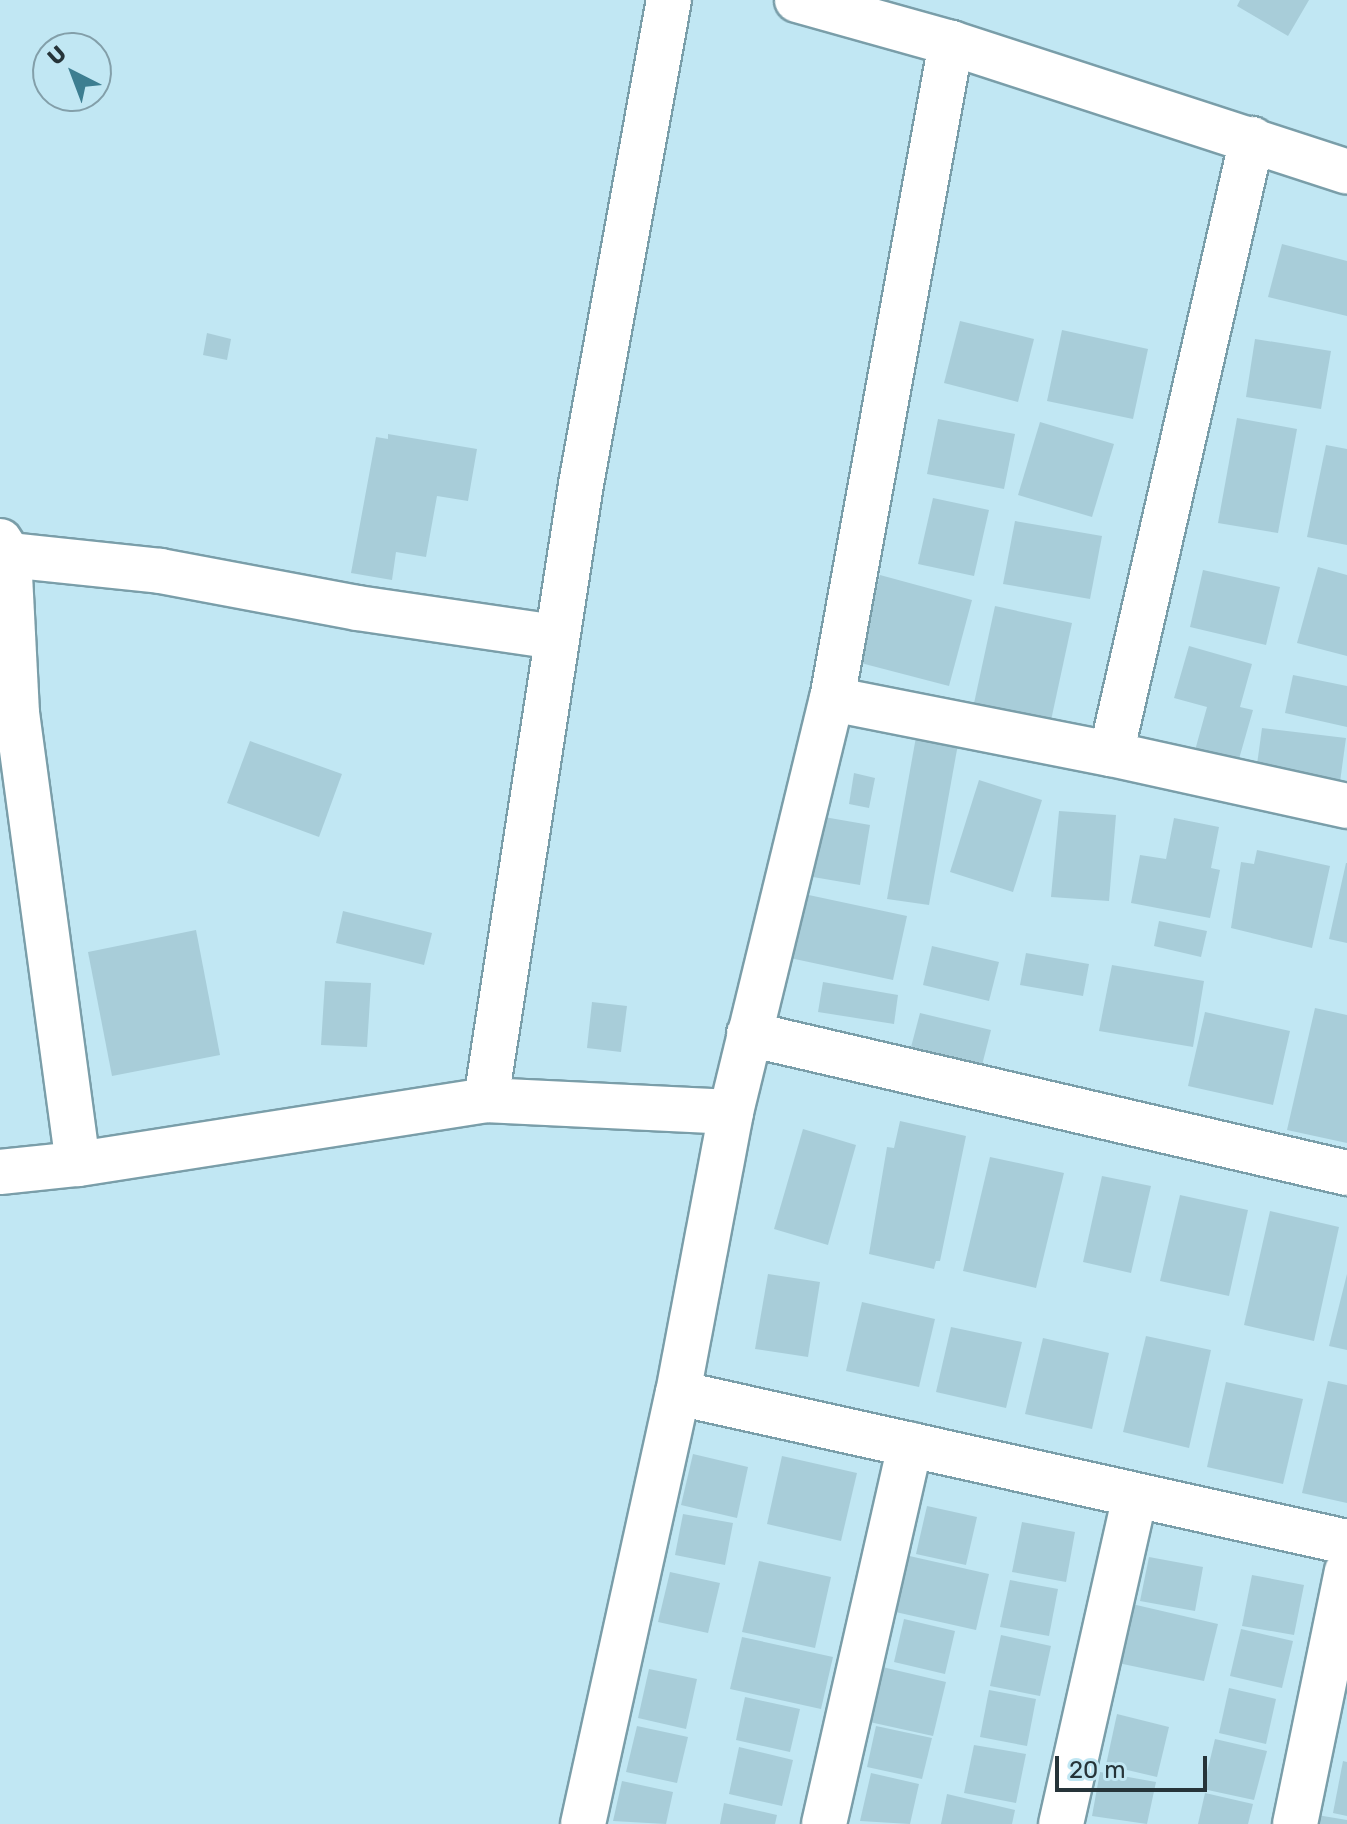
<!DOCTYPE html>
<html>
<head>
<meta charset="utf-8">
<style>
  body { margin:0 }
  #map { position:relative; width:1347px; height:1824px; overflow:hidden; background:#c1e7f3; font-family:Rubik,sans-serif }
  div>[style] { position:absolute }
  .building>* { inset:0; background:#a8cdd9 }
  .roads { filter:drop-shadow(2px 0 #7a9ea9) drop-shadow(-2px 0 #7a9ea9) drop-shadow(0 2px #7a9ea9) drop-shadow(0 -2px #7a9ea9) }
  .minor>* { height:44px; margin:-22px; padding:0 22px; transform-origin:22px; border-radius:22px; background:#fff }
  span { translate:-50% -50%; white-space:nowrap; text-align:center; line-height:1.15; -webkit-text-stroke:6px #c1e7f3; paint-order:stroke }
  .north { position:absolute; left:32px; top:32px; width:80px; height:80px; box-sizing:border-box; background:#c1e7f3; border:2px solid #839fa9; border-radius:50%; rotate:318deg; font-size:22px; font-weight:700; line-height:32px; text-align:center; color:#263439 }
  .north::after { content:''; display:block; margin:auto; width:28px; height:36px; background:#3d7e91; clip-path:polygon(50% 0,100% 100%,50% 72%,0 100%) }
  .scale { position:absolute; left:1055px; top:1756px; width:152px; height:36px; box-sizing:border-box; border:4px solid #263439; border-top:0; padding-left:10px; font-size:24px; line-height:28px; white-space:nowrap; color:#263439; -webkit-text-stroke:6px #c1e7f3; paint-order:stroke }
</style>
</head>
<body>
<div id="map">
  <div class="building">
    <i style="clip-path:polygon(1240px 0,1309px 0,1288px 36px,1237px 6px)"></i>
    <i style="clip-path:polygon(1282px 244px,1347px 261px,1347px 316px,1268px 297px)"></i>
    <i style="clip-path:polygon(960px 321px,1034px 339px,1018px 402px,944px 383px)"></i>
    <i style="clip-path:polygon(1062px 330px,1148px 349px,1133px 419px,1047px 401px)"></i>
    <i style="clip-path:polygon(207px 333px,231px 339px,227px 360px,203px 355px)"></i>
    <i style="clip-path:polygon(1255px 339px,1331px 351px,1321px 409px,1246px 397px)"></i>
    <i style="clip-path:polygon(1237px 418px,1297px 429px,1278px 533px,1218px 523px)"></i>
    <i style="clip-path:polygon(938px 419px,1015px 434px,1004px 489px,927px 474px)"></i>
    <i style="clip-path:polygon(1040px 422px,1114px 444px,1092px 517px,1018px 495px)"></i>
    <i style="clip-path:polygon(388px 434px,477px 449px,468px 501px,437px 496px,426px 557px,396px 552px,392px 580px,351px 573px,376px 437px,388px 439px)"></i>
    <i style="clip-path:polygon(1326px 445px,1347px 449px,1347px 545px,1307px 537px)"></i>
    <i style="clip-path:polygon(933px 498px,989px 510px,974px 576px,918px 564px)"></i>
    <i style="clip-path:polygon(1015px 521px,1102px 536px,1090px 599px,1003px 584px)"></i>
    <i style="clip-path:polygon(1318px 567px,1347px 575px,1347px 656px,1297px 643px)"></i>
    <i style="clip-path:polygon(1203px 570px,1280px 587px,1266px 645px,1190px 627px)"></i>
    <i style="clip-path:polygon(880px 575px,972px 600px,949px 686px,857px 662px)"></i>
    <i style="clip-path:polygon(995px 606px,1072px 623px,1050px 725px,973px 708px)"></i>
    <i style="clip-path:polygon(1189px 646px,1252px 664px,1240px 707px,1253px 710px,1237px 766px,1194px 754px,1207px 707px,1174px 698px)"></i>
    <i style="clip-path:polygon(1293px 675px,1347px 686px,1347px 727px,1285px 713px)"></i>
    <i style="clip-path:polygon(1262px 728px,1346px 738px,1340px 782px,1256px 772px)"></i>
    <i style="clip-path:polygon(916px 737px,958px 744px,929px 905px,887px 899px)"></i>
    <i style="clip-path:polygon(250px 741px,342px 774px,319px 837px,227px 803px)"></i>
    <i style="clip-path:polygon(854px 773px,875px 778px,869px 808px,849px 804px)"></i>
    <i style="clip-path:polygon(979px 780px,1042px 800px,1013px 892px,950px 872px)"></i>
    <i style="clip-path:polygon(1059px 811px,1116px 815px,1109px 901px,1051px 897px)"></i>
    <i style="clip-path:polygon(824px 817px,870px 825px,860px 885px,813px 877px)"></i>
    <i style="clip-path:polygon(1174px 818px,1219px 827px,1211px 868px,1220px 870px,1210px 918px,1131px 903px,1140px 855px,1166px 859px)"></i>
    <i style="clip-path:polygon(1257px 850px,1330px 866px,1312px 948px,1231px 928px,1241px 862px,1254px 864px)"></i>
    <i style="clip-path:polygon(1346px 863px,1347px 863px,1347px 943px,1329px 939px)"></i>
    <i style="clip-path:polygon(804px 894px,907px 916px,893px 980px,790px 958px)"></i>
    <i style="clip-path:polygon(343px 911px,432px 933px,424px 965px,336px 943px)"></i>
    <i style="clip-path:polygon(1159px 921px,1207px 931px,1201px 957px,1154px 946px)"></i>
    <i style="clip-path:polygon(196px 930px,220px 1055px,112px 1076px,88px 952px)"></i>
    <i style="clip-path:polygon(932px 946px,999px 962px,989px 1001px,923px 985px)"></i>
    <i style="clip-path:polygon(1026px 953px,1089px 964px,1083px 996px,1020px 985px)"></i>
    <i style="clip-path:polygon(1112px 965px,1204px 981px,1193px 1047px,1099px 1031px)"></i>
    <i style="clip-path:polygon(325px 981px,371px 983px,367px 1047px,321px 1045px)"></i>
    <i style="clip-path:polygon(823px 982px,898px 995px,894px 1024px,818px 1012px)"></i>
    <i style="clip-path:polygon(592px 1002px,627px 1006px,621px 1052px,587px 1048px)"></i>
    <i style="clip-path:polygon(1315px 1008px,1347px 1015px,1347px 1143px,1287px 1130px)"></i>
    <i style="clip-path:polygon(1205px 1012px,1290px 1031px,1273px 1105px,1188px 1086px)"></i>
    <i style="clip-path:polygon(920px 1013px,991px 1030px,981px 1069px,910px 1051px)"></i>
    <i style="clip-path:polygon(900px 1121px,966px 1136px,940px 1261px,936px 1261px,934px 1269px,869px 1254px,887px 1147px,894px 1148px)"></i>
    <i style="clip-path:polygon(803px 1129px,856px 1145px,828px 1245px,774px 1229px)"></i>
    <i style="clip-path:polygon(990px 1157px,1064px 1173px,1036px 1288px,963px 1271px)"></i>
    <i style="clip-path:polygon(1102px 1176px,1151px 1186px,1131px 1273px,1083px 1262px)"></i>
    <i style="clip-path:polygon(1180px 1195px,1248px 1210px,1229px 1296px,1160px 1281px)"></i>
    <i style="clip-path:polygon(1270px 1211px,1339px 1227px,1314px 1341px,1244px 1325px)"></i>
    <i style="clip-path:polygon(768px 1274px,820px 1282px,808px 1357px,755px 1349px)"></i>
    <i style="clip-path:polygon(1347px 1274px,1347px 1350px,1329px 1346px)"></i>
    <i style="clip-path:polygon(862px 1302px,935px 1319px,919px 1387px,846px 1371px)"></i>
    <i style="clip-path:polygon(951px 1327px,1022px 1342px,1006px 1408px,936px 1392px)"></i>
    <i style="clip-path:polygon(1146px 1336px,1211px 1350px,1189px 1448px,1123px 1432px)"></i>
    <i style="clip-path:polygon(1043px 1338px,1109px 1353px,1092px 1429px,1025px 1414px)"></i>
    <i style="clip-path:polygon(1328px 1381px,1347px 1385px,1347px 1503px,1302px 1493px)"></i>
    <i style="clip-path:polygon(1226px 1382px,1303px 1399px,1283px 1484px,1207px 1467px)"></i>
    <i style="clip-path:polygon(693px 1454px,748px 1467px,737px 1518px,681px 1505px)"></i>
    <i style="clip-path:polygon(782px 1456px,857px 1473px,841px 1541px,767px 1524px)"></i>
    <i style="clip-path:polygon(927px 1506px,977px 1517px,966px 1565px,916px 1554px)"></i>
    <i style="clip-path:polygon(683px 1514px,733px 1523px,725px 1565px,675px 1555px)"></i>
    <i style="clip-path:polygon(1022px 1522px,1075px 1532px,1066px 1582px,1012px 1572px)"></i>
    <i style="clip-path:polygon(905px 1555px,989px 1574px,976px 1630px,891px 1611px)"></i>
    <i style="clip-path:polygon(1149px 1557px,1203px 1567px,1195px 1611px,1140px 1601px)"></i>
    <i style="clip-path:polygon(759px 1561px,831px 1577px,815px 1648px,742px 1632px)"></i>
    <i style="clip-path:polygon(670px 1572px,720px 1583px,708px 1633px,658px 1622px)"></i>
    <i style="clip-path:polygon(1252px 1575px,1304px 1585px,1294px 1635px,1242px 1626px)"></i>
    <i style="clip-path:polygon(1010px 1580px,1058px 1589px,1049px 1636px,1000px 1627px)"></i>
    <i style="clip-path:polygon(1132px 1604px,1218px 1624px,1204px 1681px,1118px 1663px)"></i>
    <i style="clip-path:polygon(904px 1619px,955px 1631px,945px 1674px,894px 1662px)"></i>
    <i style="clip-path:polygon(1241px 1629px,1293px 1641px,1282px 1688px,1230px 1676px)"></i>
    <i style="clip-path:polygon(1001px 1635px,1051px 1646px,1040px 1696px,990px 1686px)"></i>
    <i style="clip-path:polygon(742px 1637px,833px 1657px,821px 1709px,730px 1689px)"></i>
    <i style="clip-path:polygon(878px 1666px,946px 1682px,933px 1736px,865px 1721px)"></i>
    <i style="clip-path:polygon(649px 1669px,697px 1679px,686px 1729px,638px 1718px)"></i>
    <i style="clip-path:polygon(1229px 1688px,1276px 1699px,1266px 1744px,1219px 1733px)"></i>
    <i style="clip-path:polygon(989px 1690px,1036px 1699px,1027px 1746px,980px 1737px)"></i>
    <i style="clip-path:polygon(745px 1697px,800px 1709px,790px 1752px,736px 1740px)"></i>
    <i style="clip-path:polygon(1117px 1714px,1169px 1727px,1157px 1777px,1106px 1765px)"></i>
    <i style="clip-path:polygon(637px 1726px,688px 1737px,677px 1783px,626px 1772px)"></i>
    <i style="clip-path:polygon(876px 1726px,932px 1738px,922px 1779px,867px 1767px)"></i>
    <i style="clip-path:polygon(1215px 1739px,1267px 1751px,1254px 1800px,1203px 1789px)"></i>
    <i style="clip-path:polygon(974px 1745px,1026px 1754px,1016px 1803px,964px 1793px)"></i>
    <i style="clip-path:polygon(739px 1747px,793px 1760px,782px 1806px,729px 1794px)"></i>
    <i style="clip-path:polygon(1343px 1761px,1347px 1762px,1347px 1816px,1333px 1813px)"></i>
    <i style="clip-path:polygon(1100px 1772px,1156px 1782px,1147px 1824px,1092px 1816px)"></i>
    <i style="clip-path:polygon(871px 1773px,919px 1784px,910px 1824px,860px 1821px)"></i>
    <i style="clip-path:polygon(622px 1781px,673px 1792px,666px 1824px,613px 1821px)"></i>
    <i style="clip-path:polygon(1205px 1793px,1253px 1804px,1248px 1824px,1198px 1824px)"></i>
    <i style="clip-path:polygon(947px 1794px,1015px 1810px,1012px 1824px,941px 1824px)"></i>
    <i style="clip-path:polygon(724px 1803px,777px 1815px,775px 1824px,720px 1824px)"></i>
    <i style="clip-path:polygon(1311px 1814px,1347px 1820px,1347px 1824px,1309px 1824px)"></i>
  </div>
  <div class="roads">
    <div class="minor">
      <i style="left:797px;top:0;width:160px;rotate:15.6deg"></i>
      <i style="left:951px;top:43px;width:416px;rotate:18deg"></i>
      <i style="left:0;top:541px;width:17px;rotate:57deg"></i>
      <i style="left:9px;top:555px;width:152px;rotate:6deg"></i>
      <i style="left:160px;top:571px;width:200px;rotate:10.6deg"></i>
      <i style="left:357px;top:608px;width:201px;rotate:8.3deg"></i>
      <i style="left:9px;top:555px;width:158px;rotate:87.1deg"></i>
      <i style="left:17px;top:713px;width:455px;rotate:82.3deg"></i>
      <i style="left:832px;top:699px;width:284px;rotate:11.2deg"></i>
      <i style="left:1111px;top:754px;width:242px;rotate:12.4deg"></i>
      <i style="left:1111px;top:754px;width:631px;rotate:-77.09deg"></i>
      <i style="left:749px;top:1034px;width:614px;rotate:13.09deg"></i>
      <i style="left:486px;top:1100px;width:623px;rotate:-81.23deg"></i>
      <i style="left:581px;top:484px;width:492px;rotate:-79.7deg"></i>
      <i style="left:0;top:1172px;width:78px;rotate:-5.9deg"></i>
      <i style="left:78px;top:1164px;width:413px;rotate:-8.9deg"></i>
      <i style="left:486px;top:1100px;width:245px;rotate:2.8deg"></i>
      <i style="left:678px;top:1393px;width:685px;rotate:12.56deg"></i>
      <i style="left:583px;top:1824px;width:441px;rotate:-77.6deg"></i>
      <i style="left:678px;top:1393px;width:286px;rotate:-79.3deg"></i>
      <i style="left:731px;top:1112px;width:425px;rotate:-76.3deg"></i>
      <i style="left:832px;top:699px;width:667px;rotate:-79.72deg"></i>
      <i style="left:824px;top:1824px;width:389px;rotate:-77.2deg"></i>
      <i style="left:1061px;top:1824px;width:336px;rotate:-77.3deg"></i>
      <i style="left:1295px;top:1824px;width:258px;rotate:-78.4deg"></i>
    </div>
  </div>
  <div class="north">U</div>
  <div class="scale">20 m</div>
</div>
</body>
</html>
